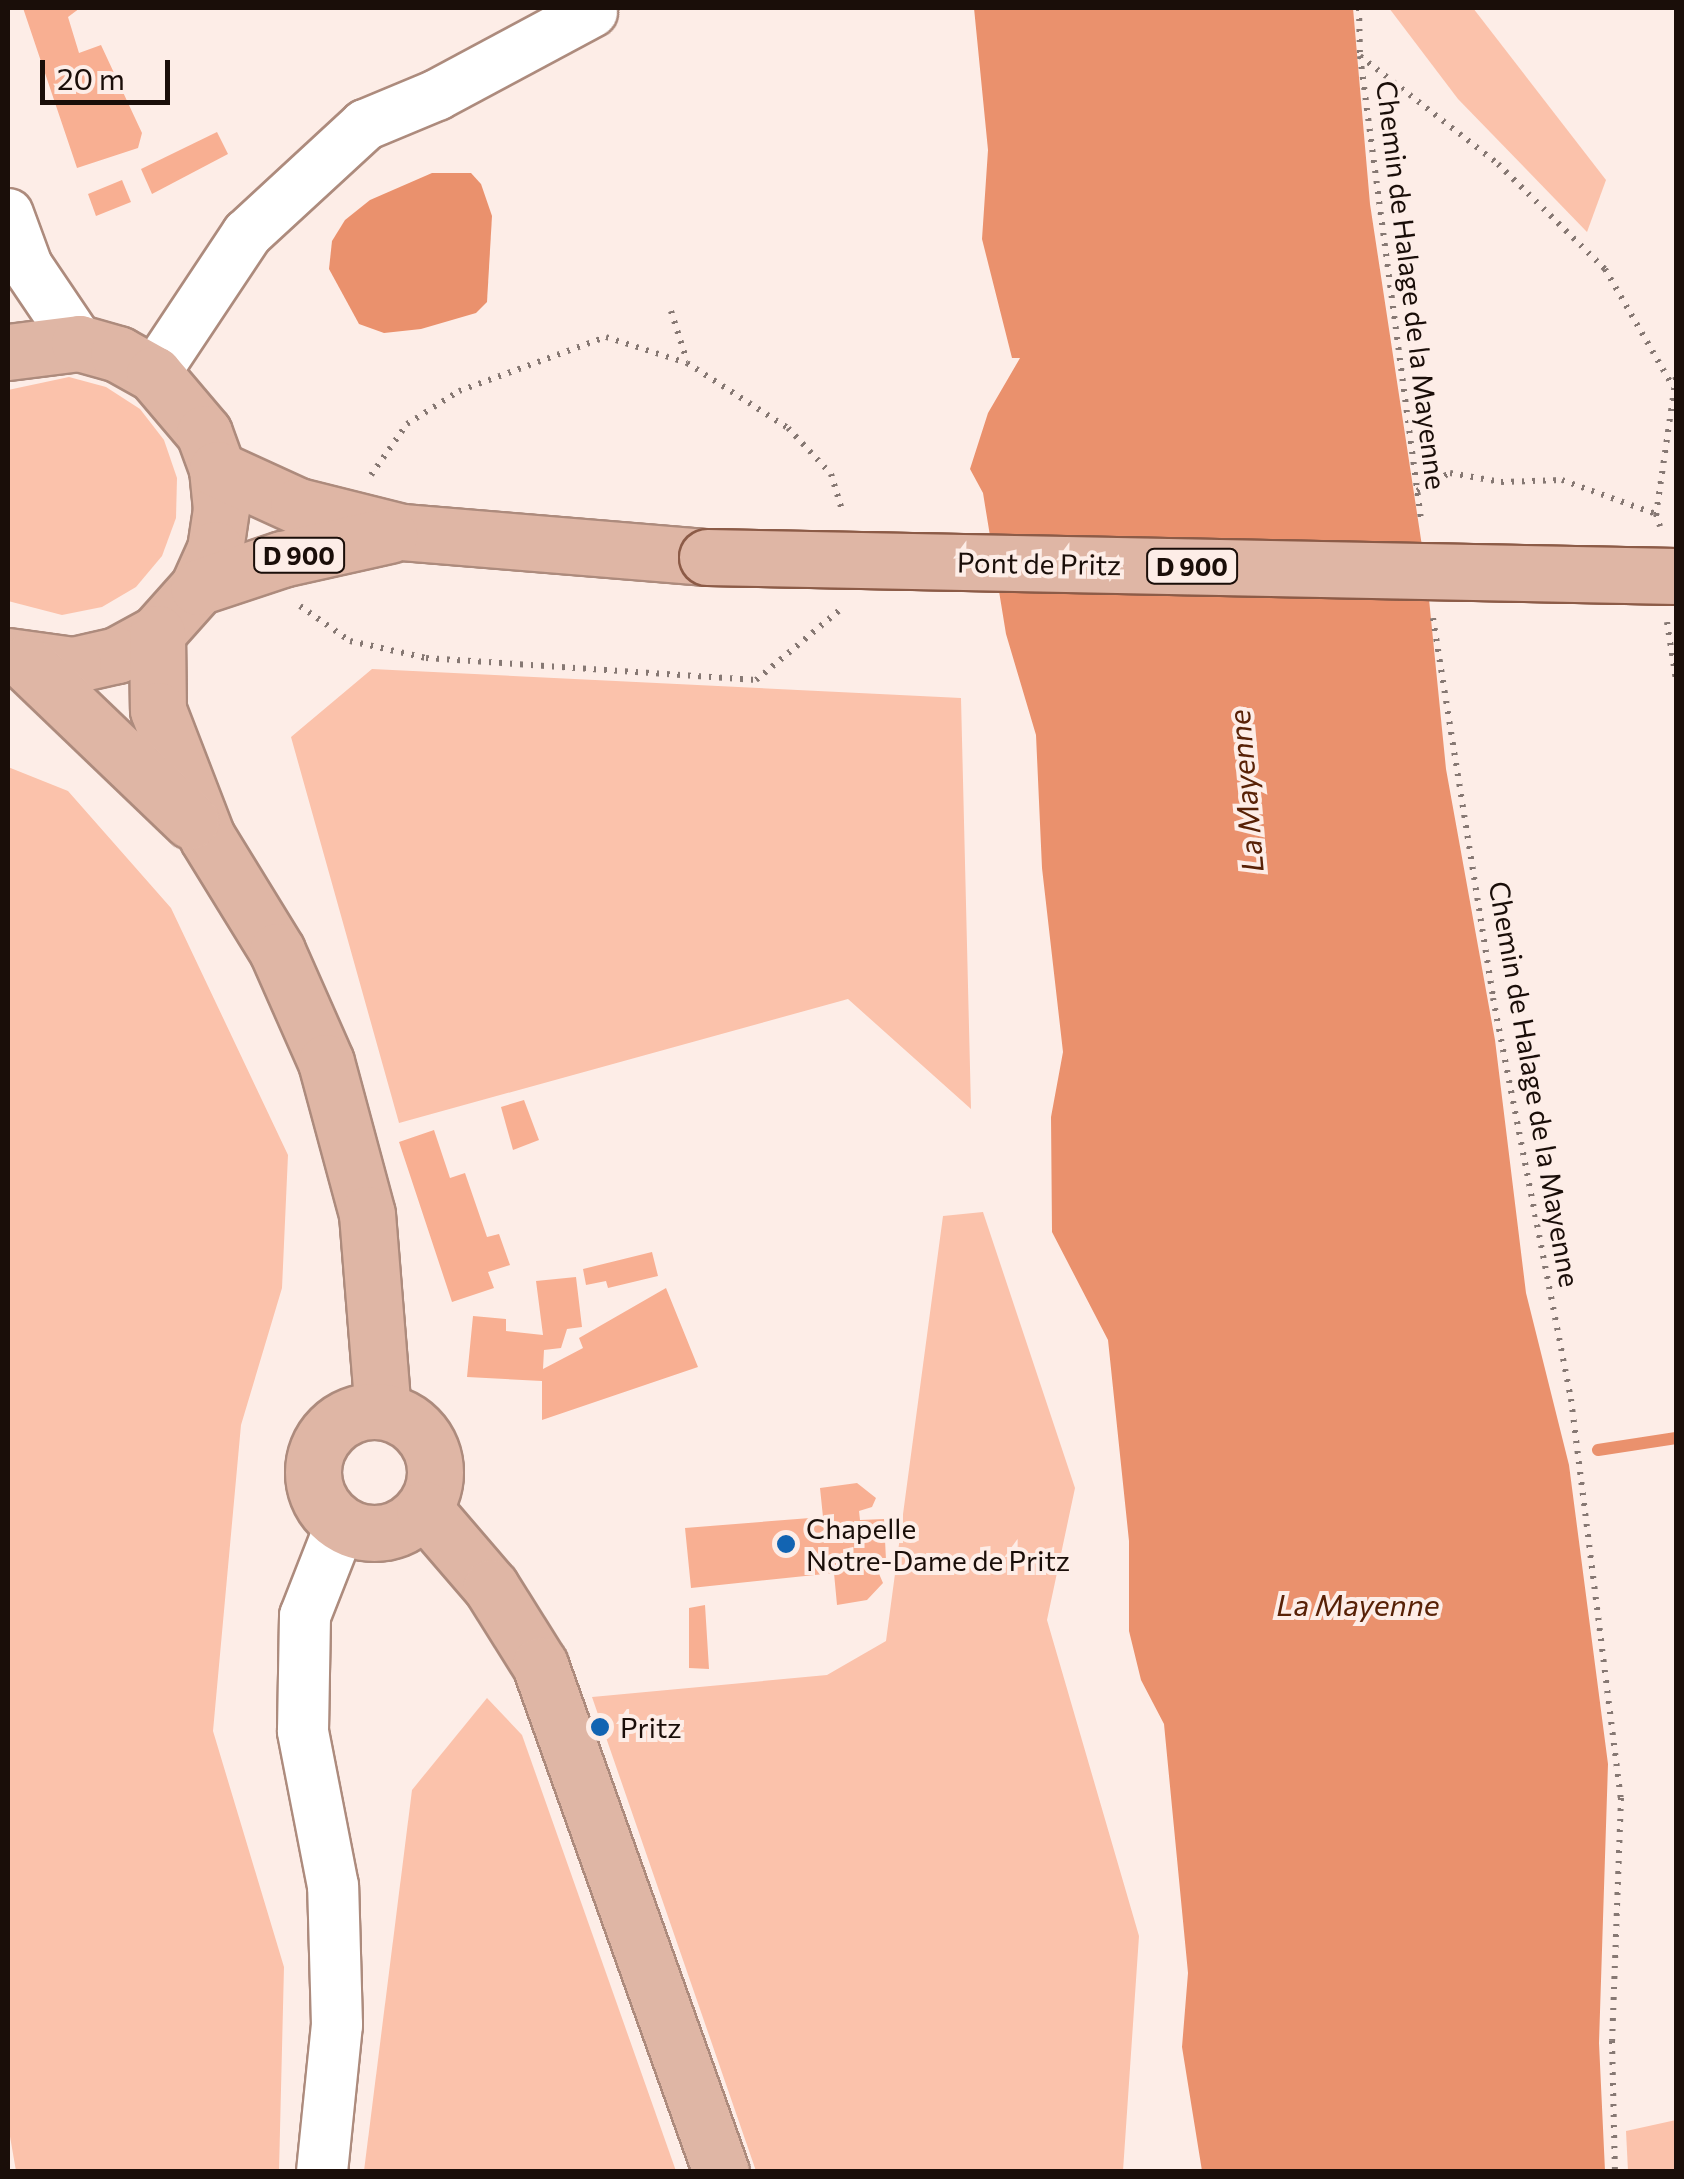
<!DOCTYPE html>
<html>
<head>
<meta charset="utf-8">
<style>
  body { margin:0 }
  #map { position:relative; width:1684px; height:2179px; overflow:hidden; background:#fdede7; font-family:Commissioner,sans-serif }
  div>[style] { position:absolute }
  .green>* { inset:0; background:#fbc2ab }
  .water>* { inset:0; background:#ea916d }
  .stream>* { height:12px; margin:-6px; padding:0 6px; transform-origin:6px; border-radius:6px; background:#ea916d }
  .building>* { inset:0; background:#f8af92 }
  .path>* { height:6px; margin-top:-3px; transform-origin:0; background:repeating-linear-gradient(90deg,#867873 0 2.5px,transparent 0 10.5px) }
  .roads { filter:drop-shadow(2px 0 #ad8b7d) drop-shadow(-2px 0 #ad8b7d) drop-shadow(0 2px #ad8b7d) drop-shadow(0 -2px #ad8b7d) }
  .minor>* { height:50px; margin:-25px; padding:0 25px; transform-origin:25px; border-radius:25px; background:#fff }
  .major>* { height:55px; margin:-27.5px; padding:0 27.5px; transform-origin:27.5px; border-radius:27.5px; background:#dfb6a5 }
  .major>.ring { margin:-27.5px; padding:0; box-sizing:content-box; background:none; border:55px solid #dfb6a5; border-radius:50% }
  .bridges { filter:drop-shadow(2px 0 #8c5b47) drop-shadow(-2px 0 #8c5b47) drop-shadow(0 2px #8c5b47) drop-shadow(0 -2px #8c5b47) }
  .major-bridge>* { height:55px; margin:-27.5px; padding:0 27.5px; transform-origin:27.5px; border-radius:27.5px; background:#dfb6a5 }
  .dots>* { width:28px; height:28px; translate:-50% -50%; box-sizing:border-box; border:5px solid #fdede7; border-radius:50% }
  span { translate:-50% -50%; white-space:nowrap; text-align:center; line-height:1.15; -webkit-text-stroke:8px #fdede7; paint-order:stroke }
  .shield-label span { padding:2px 8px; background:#fdede7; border:2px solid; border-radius:8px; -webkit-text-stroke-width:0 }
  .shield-label { font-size:25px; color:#1a0e09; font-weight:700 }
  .street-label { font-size:28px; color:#1a0e09 }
  .poi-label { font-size:28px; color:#1a0e09 }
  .left { translate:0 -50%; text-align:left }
  .water-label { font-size:30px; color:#582106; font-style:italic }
  .frame { position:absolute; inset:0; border:10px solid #1a0e09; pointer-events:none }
  .scale { position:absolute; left:40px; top:60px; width:130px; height:45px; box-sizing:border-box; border:5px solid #1a0e09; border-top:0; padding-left:12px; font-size:30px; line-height:35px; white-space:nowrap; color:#1a0e09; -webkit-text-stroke:8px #fdede7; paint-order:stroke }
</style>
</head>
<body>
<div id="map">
  <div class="green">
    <i style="clip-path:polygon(1389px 8px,1473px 8px,1606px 180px,1587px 232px,1458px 99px)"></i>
    <i style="clip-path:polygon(69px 377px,106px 387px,140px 409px,164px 440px,177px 478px,176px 518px,162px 556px,136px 587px,102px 607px,62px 615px,8px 601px,8px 390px)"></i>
    <i style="clip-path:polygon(372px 669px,961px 698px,971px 1109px,848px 999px,399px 1123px,291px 737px)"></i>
    <i style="clip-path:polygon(8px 767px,68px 791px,171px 908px,288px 1155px,282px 1288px,241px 1425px,213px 1731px,284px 1967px,279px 2171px,16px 2171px,8px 2125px)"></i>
    <i style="clip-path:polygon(983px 1212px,1075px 1488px,1047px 1620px,1139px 1936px,1123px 2171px,756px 2171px,592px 1697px,827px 1675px,886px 1641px,943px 1216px)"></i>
    <i style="clip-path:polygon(487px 1698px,522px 1735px,676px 2171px,364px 2171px,412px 1790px)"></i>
    <i style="clip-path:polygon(1676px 2120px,1676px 2171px,1628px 2171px,1626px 2131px)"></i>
  </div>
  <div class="water">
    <i style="clip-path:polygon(974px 8px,1353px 8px,1370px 204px,1427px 579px,1446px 769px,1495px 1040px,1526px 1293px,1569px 1465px,1608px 1764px,1599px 2043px,1605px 2171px,1202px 2171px,1182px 2047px,1188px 1973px,1164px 1724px,1141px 1680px,1129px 1631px,1129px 1541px,1108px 1340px,1052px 1232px,1051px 1117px,1063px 1052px,1042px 868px,1036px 735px,1006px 634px,983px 493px,970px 469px,988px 413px,1020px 358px,1012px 358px,982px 239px,988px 150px)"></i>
    <i style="clip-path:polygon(432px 173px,471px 173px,481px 184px,492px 216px,487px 302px,476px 313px,421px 329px,384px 333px,359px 324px,329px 269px,332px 241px,345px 220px,370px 200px)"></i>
  </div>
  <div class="stream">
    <i style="left:1598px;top:1450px;width:79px;rotate:-8.7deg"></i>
  </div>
  <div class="building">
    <i style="clip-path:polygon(23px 8px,80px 8px,68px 17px,79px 53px,101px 45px,142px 133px,138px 148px,77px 168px)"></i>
    <i style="clip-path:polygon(217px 132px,228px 154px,152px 194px,141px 169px)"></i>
    <i style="clip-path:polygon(122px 180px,131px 202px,96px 216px,88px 194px)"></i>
    <i style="clip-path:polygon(524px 1100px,539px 1140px,513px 1150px,501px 1107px)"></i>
    <i style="clip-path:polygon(434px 1130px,450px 1178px,465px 1173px,487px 1237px,499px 1234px,510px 1265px,488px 1272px,494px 1288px,452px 1302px,399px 1142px)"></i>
    <i style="clip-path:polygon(652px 1252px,658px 1276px,608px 1288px,606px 1281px,586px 1285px,583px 1269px)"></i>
    <i style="clip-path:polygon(576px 1277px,582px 1327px,567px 1329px,561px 1348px,544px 1350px,543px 1369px,583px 1348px,579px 1338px,666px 1288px,698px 1367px,542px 1420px,542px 1381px,467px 1377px,473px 1316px,506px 1319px,506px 1331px,543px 1335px,536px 1281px)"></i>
    <i style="clip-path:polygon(857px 1483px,876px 1498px,872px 1507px,859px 1511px,860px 1520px,884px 1519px,886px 1560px,864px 1562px,864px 1569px,877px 1569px,883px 1583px,867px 1600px,837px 1605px,834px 1573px,691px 1588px,685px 1528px,823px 1517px,820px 1488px)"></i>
    <i style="clip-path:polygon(705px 1605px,709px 1669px,689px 1668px,689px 1608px)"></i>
  </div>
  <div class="path">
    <i style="left:1359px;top:8px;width:48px;rotate:88.8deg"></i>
    <i style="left:1360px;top:56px;width:470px;rotate:82.5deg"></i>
    <i style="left:1360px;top:56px;width:175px;rotate:38deg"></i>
    <i style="left:1498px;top:164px;width:150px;rotate:44.5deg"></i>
    <i style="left:1605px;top:269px;width:134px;rotate:60deg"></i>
    <i style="left:671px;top:311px;width:52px;rotate:72.3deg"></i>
    <i style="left:371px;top:475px;width:62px;rotate:-54.8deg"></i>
    <i style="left:407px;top:424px;width:62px;rotate:-32.4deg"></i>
    <i style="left:459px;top:391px;width:157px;rotate:-20.2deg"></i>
    <i style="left:606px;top:337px;width:85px;rotate:17.8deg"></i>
    <i style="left:687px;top:363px;width:120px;rotate:32.8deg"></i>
    <i style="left:788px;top:428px;width:63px;rotate:46.9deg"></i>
    <i style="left:831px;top:474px;width:38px;rotate:73deg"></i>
    <i style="left:1417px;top:491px;width:38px;rotate:-29deg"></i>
    <i style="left:1450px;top:473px;width:52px;rotate:10deg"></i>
    <i style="left:1501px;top:482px;width:61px;rotate:-1.9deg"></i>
    <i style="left:1562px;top:480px;width:100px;rotate:19.9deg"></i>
    <i style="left:1656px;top:514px;width:13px;rotate:72deg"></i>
    <i style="left:1656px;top:515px;width:139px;rotate:-81.8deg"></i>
    <i style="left:300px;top:606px;width:61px;rotate:35deg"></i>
    <i style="left:350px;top:641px;width:78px;rotate:12.6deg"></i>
    <i style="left:426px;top:658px;width:331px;rotate:3.8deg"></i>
    <i style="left:756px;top:680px;width:112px;rotate:-39.9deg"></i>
    <i style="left:1433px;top:618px;width:385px;rotate:81deg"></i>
    <i style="left:1493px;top:998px;width:409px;rotate:79deg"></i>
    <i style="left:1571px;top:1399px;width:402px;rotate:82.9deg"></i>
    <i style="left:1621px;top:1798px;width:243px;rotate:92.1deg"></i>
    <i style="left:1612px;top:2041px;width:131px;rotate:88.7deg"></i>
    <i style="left:1667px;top:622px;width:59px;rotate:81.2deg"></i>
  </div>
  <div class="roads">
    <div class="minor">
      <i style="left:8px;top:214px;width:55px;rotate:69.9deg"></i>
      <i style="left:27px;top:266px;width:93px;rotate:56deg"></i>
      <i style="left:154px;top:374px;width:168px;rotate:-56.4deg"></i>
      <i style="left:247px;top:234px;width:161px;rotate:-42.7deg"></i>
      <i style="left:365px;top:125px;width:78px;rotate:-22.6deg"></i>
      <i style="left:437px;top:95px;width:176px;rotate:-28.2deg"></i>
      <i style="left:322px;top:2172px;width:148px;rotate:-84.2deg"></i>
      <i style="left:337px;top:2025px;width:139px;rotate:-91.6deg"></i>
      <i style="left:333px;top:1886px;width:158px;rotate:-101deg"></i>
      <i style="left:303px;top:1731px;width:115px;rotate:-89deg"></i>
      <i style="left:305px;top:1616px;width:99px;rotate:-68.6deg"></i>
    </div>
    <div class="major">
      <i style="left:8px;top:352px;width:72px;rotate:-7.2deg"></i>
      <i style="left:79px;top:343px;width:41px;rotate:15.8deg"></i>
      <i style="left:118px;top:354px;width:41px;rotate:29.1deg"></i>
      <i style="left:154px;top:374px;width:77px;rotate:49.7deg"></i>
      <i style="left:204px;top:433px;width:38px;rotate:70deg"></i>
      <i style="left:217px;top:469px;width:40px;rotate:84.3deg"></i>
      <i style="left:221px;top:509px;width:40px;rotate:98.5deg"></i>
      <i style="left:215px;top:549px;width:42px;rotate:114.1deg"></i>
      <i style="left:198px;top:587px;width:62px;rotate:131.7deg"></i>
      <i style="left:157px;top:633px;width:46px;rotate:151.2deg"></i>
      <i style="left:117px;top:655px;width:45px;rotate:167.2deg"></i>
      <i style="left:73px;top:665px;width:66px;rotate:-172.1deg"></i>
      <i style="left:217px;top:469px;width:89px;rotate:24.6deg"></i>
      <i style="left:298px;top:506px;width:107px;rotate:14deg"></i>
      <i style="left:402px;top:532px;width:306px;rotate:4.7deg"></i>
      <i style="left:198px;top:587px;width:89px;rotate:-18.4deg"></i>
      <i style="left:282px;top:559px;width:110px;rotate:-12.6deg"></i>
      <i style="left:157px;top:633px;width:77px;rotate:89.3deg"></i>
      <i style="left:158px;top:710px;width:136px;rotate:68.9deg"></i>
      <i style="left:207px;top:837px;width:134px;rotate:58.4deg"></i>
      <i style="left:277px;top:951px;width:121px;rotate:66.2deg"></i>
      <i style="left:326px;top:1062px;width:157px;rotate:74.9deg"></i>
      <i style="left:367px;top:1214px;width:198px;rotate:85.4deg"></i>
      <i style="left:26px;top:663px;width:228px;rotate:43.8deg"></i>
      <i class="ring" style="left:313px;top:1411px;width:67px;height:67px"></i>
      <i style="left:424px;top:1509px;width:103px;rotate:49.3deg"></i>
      <i style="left:491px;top:1587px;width:92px;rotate:57.9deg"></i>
      <i style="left:540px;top:1665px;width:538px;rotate:70.35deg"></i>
    </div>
  </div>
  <div class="bridges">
    <div class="major-bridge">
      <i style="left:707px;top:557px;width:969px;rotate:1.12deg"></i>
    </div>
  </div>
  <div class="dots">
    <i style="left:786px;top:1544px;background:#1264b2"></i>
    <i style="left:600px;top:1727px;background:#1264b2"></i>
  </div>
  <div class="shield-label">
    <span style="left:299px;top:555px">D 900</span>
    <span style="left:1192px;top:566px">D 900</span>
  </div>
  <div class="street-label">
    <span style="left:1412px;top:285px;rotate:83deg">Chemin de Halage de la Mayenne</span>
    <span style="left:1039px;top:563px;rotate:1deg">Pont de Pritz</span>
    <span style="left:1535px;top:1084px;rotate:80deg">Chemin de Halage de la Mayenne</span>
  </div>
  <div class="poi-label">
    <span class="left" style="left:806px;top:1544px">Chapelle<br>Notre-Dame de Pritz</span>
    <span class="left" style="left:620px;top:1727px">Pritz</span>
  </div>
  <div class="water-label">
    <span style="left:1245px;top:791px;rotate:-95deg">La Mayenne</span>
    <span style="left:1358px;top:1604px">La Mayenne</span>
  </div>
  <div class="frame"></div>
  <div class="scale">20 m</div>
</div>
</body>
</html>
